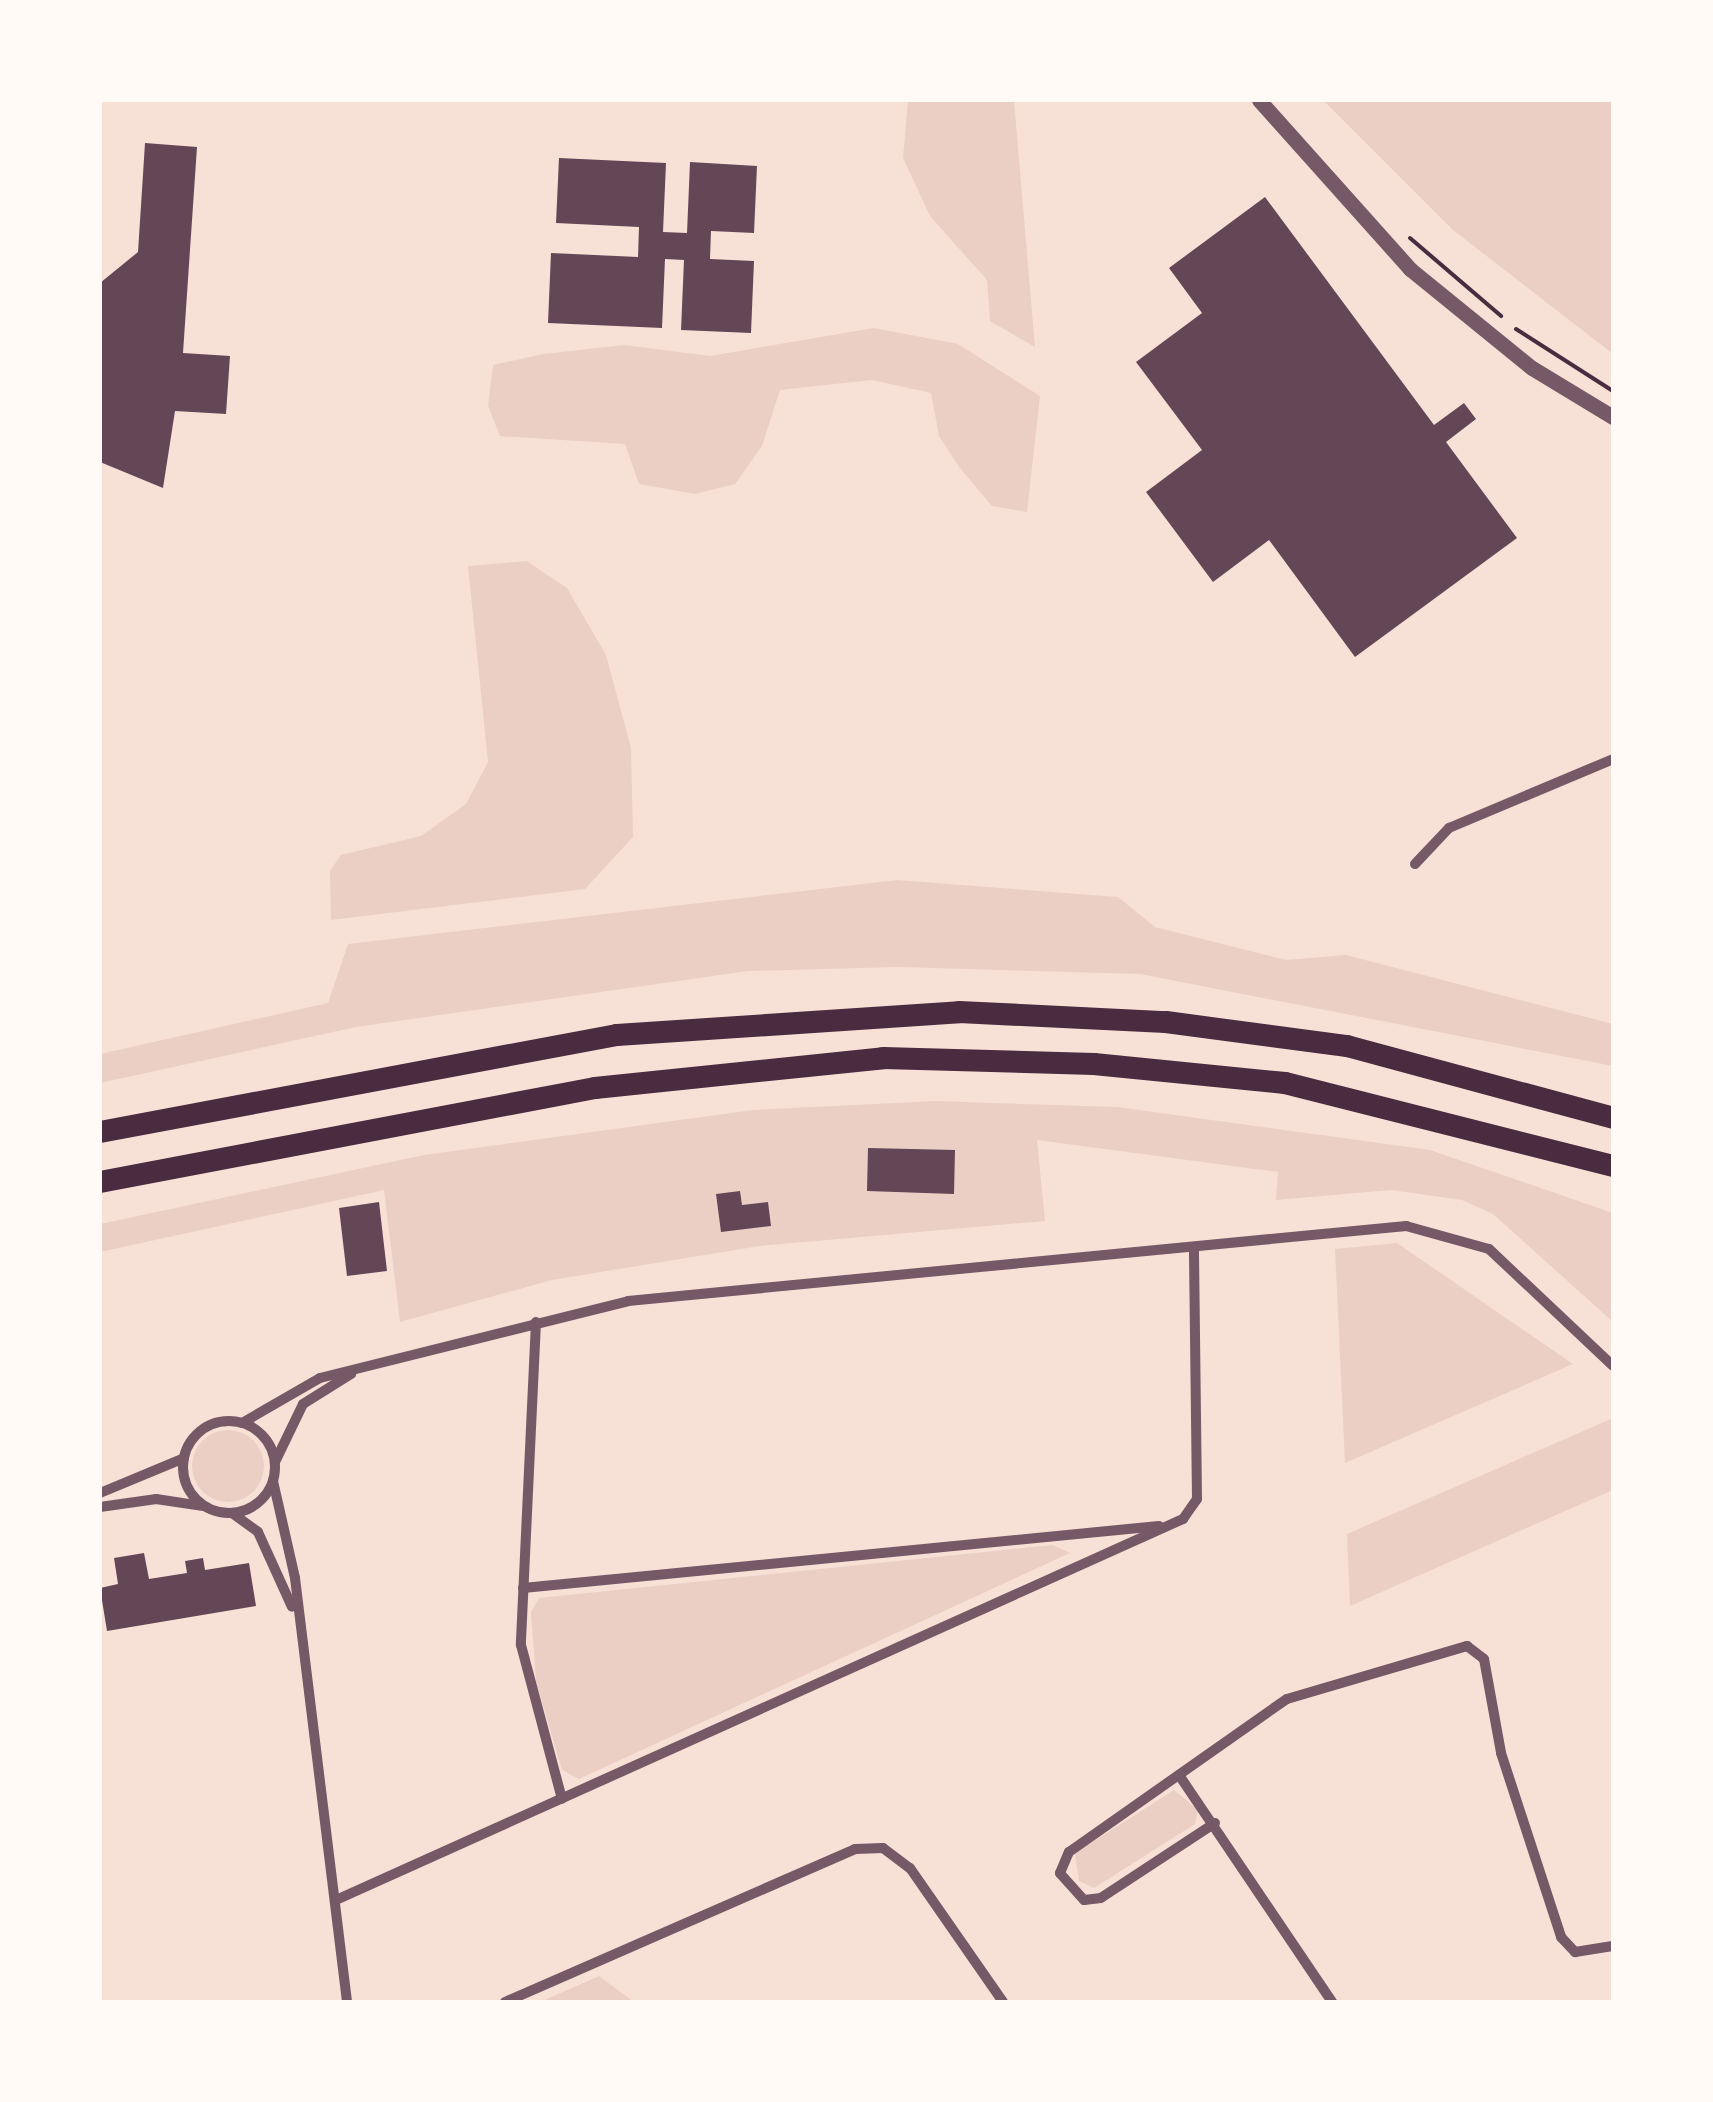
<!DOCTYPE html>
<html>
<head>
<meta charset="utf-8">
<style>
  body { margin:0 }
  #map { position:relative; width:1713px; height:2102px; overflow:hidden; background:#f7e1d7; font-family:Montserrat,sans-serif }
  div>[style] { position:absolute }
  .green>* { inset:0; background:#ebcfc5 }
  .round { border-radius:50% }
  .building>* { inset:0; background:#644757 }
  .path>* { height:4px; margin:-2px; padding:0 2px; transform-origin:2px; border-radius:2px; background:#4a2c40 }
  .minor>* { height:10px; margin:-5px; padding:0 5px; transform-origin:5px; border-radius:5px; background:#755966 }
  .minor>.ring { margin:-5px; padding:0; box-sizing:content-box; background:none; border:10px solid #755966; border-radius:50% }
  .tertiary>* { height:15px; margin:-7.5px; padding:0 7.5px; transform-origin:7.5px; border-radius:7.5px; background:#755966 }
  .motorway>* { height:22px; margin:-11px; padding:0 11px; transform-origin:11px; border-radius:11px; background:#4a2c40 }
  span { translate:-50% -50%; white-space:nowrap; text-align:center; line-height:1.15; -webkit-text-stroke:8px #fffaf5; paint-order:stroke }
  .frame { position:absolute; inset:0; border:102px solid #fffaf5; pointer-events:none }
</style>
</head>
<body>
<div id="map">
  <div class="green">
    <i style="clip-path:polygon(908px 100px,1014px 100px,1035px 347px,990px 321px,987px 280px,930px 216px,903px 158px)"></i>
    <i style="clip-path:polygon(1323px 100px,1613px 100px,1613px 354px,1453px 230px)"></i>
    <i style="clip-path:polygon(874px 328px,958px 344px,1040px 396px,1027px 512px,992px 506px,959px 467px,939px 436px,931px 393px,872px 380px,780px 390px,762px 446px,735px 484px,695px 494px,639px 484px,625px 444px,500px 436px,488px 406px,493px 365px,543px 354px,624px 345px,710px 356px)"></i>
    <i style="clip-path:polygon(527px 561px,567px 588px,606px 655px,631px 748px,633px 837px,585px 889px,331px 920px,330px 871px,341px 855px,421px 836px,466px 804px,488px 762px,468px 566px)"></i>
    <i style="clip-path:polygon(897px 880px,1118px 897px,1155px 927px,1286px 960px,1346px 955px,1613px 1024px,1613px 1066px,1140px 974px,898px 967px,748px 971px,356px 1027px,100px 1083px,100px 1054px,328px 1003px,348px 944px)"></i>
    <i style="clip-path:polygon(935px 1101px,1117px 1107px,1430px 1150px,1613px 1213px,1613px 1322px,1493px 1214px,1462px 1200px,1391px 1190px,1276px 1200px,1278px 1172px,1037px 1140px,1045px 1221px,760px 1246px,552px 1280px,400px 1322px,384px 1190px,100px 1252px,100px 1224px,424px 1155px,753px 1110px)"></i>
    <i style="clip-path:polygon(1397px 1243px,1573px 1364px,1345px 1463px,1335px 1249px)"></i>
    <i style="clip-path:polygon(1613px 1418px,1613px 1490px,1350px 1606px,1347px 1534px)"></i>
    <i class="round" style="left:192px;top:1430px;width:72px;height:72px"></i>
    <i style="clip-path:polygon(1053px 1545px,1070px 1553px,579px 1779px,562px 1770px,536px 1681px,531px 1612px,539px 1598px)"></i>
    <i style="clip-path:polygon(1174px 1790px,1198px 1810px,1195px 1824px,1094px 1888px,1079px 1881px,1075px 1853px)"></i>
    <i style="clip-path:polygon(599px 1976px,634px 2002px,540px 2002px)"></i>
  </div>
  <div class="building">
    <i style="clip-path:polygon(145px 143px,197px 147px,183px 353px,230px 356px,226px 414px,175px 411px,163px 488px,100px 462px,100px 283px,138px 252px)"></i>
    <i style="clip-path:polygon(559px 158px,666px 163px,663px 232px,687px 233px,690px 162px,757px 166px,754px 233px,711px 231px,710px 259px,754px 261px,751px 333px,681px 330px,684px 260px,665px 259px,662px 328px,548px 323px,551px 253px,638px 257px,639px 227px,556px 223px)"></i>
    <i style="clip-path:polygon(1265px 197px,1434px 425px,1464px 403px,1476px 419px,1446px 442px,1517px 538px,1355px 657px,1269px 540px,1213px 582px,1146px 492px,1202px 450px,1136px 362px,1202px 313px,1169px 268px)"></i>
    <i style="clip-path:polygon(868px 1148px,955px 1150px,954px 1194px,867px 1191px)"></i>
    <i style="clip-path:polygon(740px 1191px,742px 1205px,768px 1202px,771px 1226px,721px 1232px,716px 1194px)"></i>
    <i style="clip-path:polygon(379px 1202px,387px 1271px,347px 1276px,339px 1208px)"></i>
    <i style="clip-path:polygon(144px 1553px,149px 1579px,187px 1573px,185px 1561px,203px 1558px,205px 1570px,249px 1563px,256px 1606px,107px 1631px,100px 1588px,118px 1584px,114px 1558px)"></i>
  </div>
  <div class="path">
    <i style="left:1410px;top:238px;width:120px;rotate:40.6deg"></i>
    <i style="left:1516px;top:329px;width:115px;rotate:32.6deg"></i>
  </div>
  <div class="minor">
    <i style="left:1415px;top:864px;width:50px;rotate:-46.6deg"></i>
    <i style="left:1449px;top:828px;width:178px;rotate:-22.8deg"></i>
    <i style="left:536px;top:1322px;width:323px;rotate:92.7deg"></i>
    <i style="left:521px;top:1645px;width:159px;rotate:75.1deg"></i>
    <i class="ring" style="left:183px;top:1421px;width:82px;height:82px"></i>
    <i style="left:242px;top:1423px;width:90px;rotate:-30deg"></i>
    <i style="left:320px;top:1378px;width:317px;rotate:-14deg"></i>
    <i style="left:628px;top:1301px;width:782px;rotate:-5.51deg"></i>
    <i style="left:1406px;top:1226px;width:86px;rotate:15.5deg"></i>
    <i style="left:1489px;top:1249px;width:170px;rotate:43.3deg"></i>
    <i style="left:275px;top:1462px;width:64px;rotate:-64.2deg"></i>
    <i style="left:303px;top:1404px;width:57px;rotate:-32deg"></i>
    <i style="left:273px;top:1481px;width:99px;rotate:77.2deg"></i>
    <i style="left:295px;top:1578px;width:427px;rotate:83deg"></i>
    <i style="left:100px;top:1493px;width:91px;rotate:-22.6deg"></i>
    <i style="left:100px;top:1507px;width:57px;rotate:-8.1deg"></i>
    <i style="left:156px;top:1499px;width:48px;rotate:8.5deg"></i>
    <i style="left:232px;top:1513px;width:32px;rotate:36deg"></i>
    <i style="left:258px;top:1532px;width:82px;rotate:65.6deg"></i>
    <i style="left:523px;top:1588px;width:639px;rotate:-5.57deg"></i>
    <i style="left:1179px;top:1775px;width:274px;rotate:56deg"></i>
    <i style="left:1215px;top:1823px;width:136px;rotate:146.7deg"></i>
    <i style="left:1101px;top:1898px;width:17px;rotate:173deg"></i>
    <i style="left:1084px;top:1900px;width:36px;rotate:-132deg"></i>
    <i style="left:1060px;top:1873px;width:23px;rotate:-67deg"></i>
    <i style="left:1069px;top:1852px;width:266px;rotate:-35.1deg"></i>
    <i style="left:1287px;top:1699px;width:188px;rotate:-16.4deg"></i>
    <i style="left:1467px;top:1646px;width:21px;rotate:37deg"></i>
    <i style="left:1484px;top:1659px;width:96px;rotate:79.7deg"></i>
    <i style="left:1501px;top:1753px;width:194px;rotate:71.9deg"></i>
    <i style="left:1561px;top:1937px;width:21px;rotate:47deg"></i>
    <i style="left:1575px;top:1952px;width:38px;rotate:-9deg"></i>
    <i style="left:336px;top:1900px;width:929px;rotate:-24.22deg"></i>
    <i style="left:1183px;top:1519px;width:24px;rotate:-55deg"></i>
    <i style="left:1197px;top:1499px;width:252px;rotate:-90.7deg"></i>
    <i style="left:505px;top:2002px;width:382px;rotate:-23.6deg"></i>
    <i style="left:855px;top:1849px;width:28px;rotate:-2deg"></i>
    <i style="left:883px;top:1848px;width:34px;rotate:37deg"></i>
    <i style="left:910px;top:1868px;width:163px;rotate:55.2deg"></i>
  </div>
  <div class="tertiary">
    <i style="left:1259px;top:100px;width:227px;rotate:48.2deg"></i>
    <i style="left:1410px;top:269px;width:157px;rotate:39.1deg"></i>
    <i style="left:1532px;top:368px;width:95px;rotate:31.2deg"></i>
  </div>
  <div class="motorway">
    <i style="left:100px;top:1132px;width:526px;rotate:-10.63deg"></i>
    <i style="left:617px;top:1035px;width:343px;rotate:-3.8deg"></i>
    <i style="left:959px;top:1012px;width:207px;rotate:2.8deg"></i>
    <i style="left:1166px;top:1022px;width:183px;rotate:7.6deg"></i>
    <i style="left:1347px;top:1046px;width:276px;rotate:15.1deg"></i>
    <i style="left:100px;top:1182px;width:504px;rotate:-10.75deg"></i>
    <i style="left:595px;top:1088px;width:290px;rotate:-5.9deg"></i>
    <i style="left:883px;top:1058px;width:211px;rotate:1.6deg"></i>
    <i style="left:1094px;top:1064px;width:192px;rotate:5.7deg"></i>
    <i style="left:1285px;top:1083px;width:338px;rotate:14.2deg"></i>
  </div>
  <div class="frame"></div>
</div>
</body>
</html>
